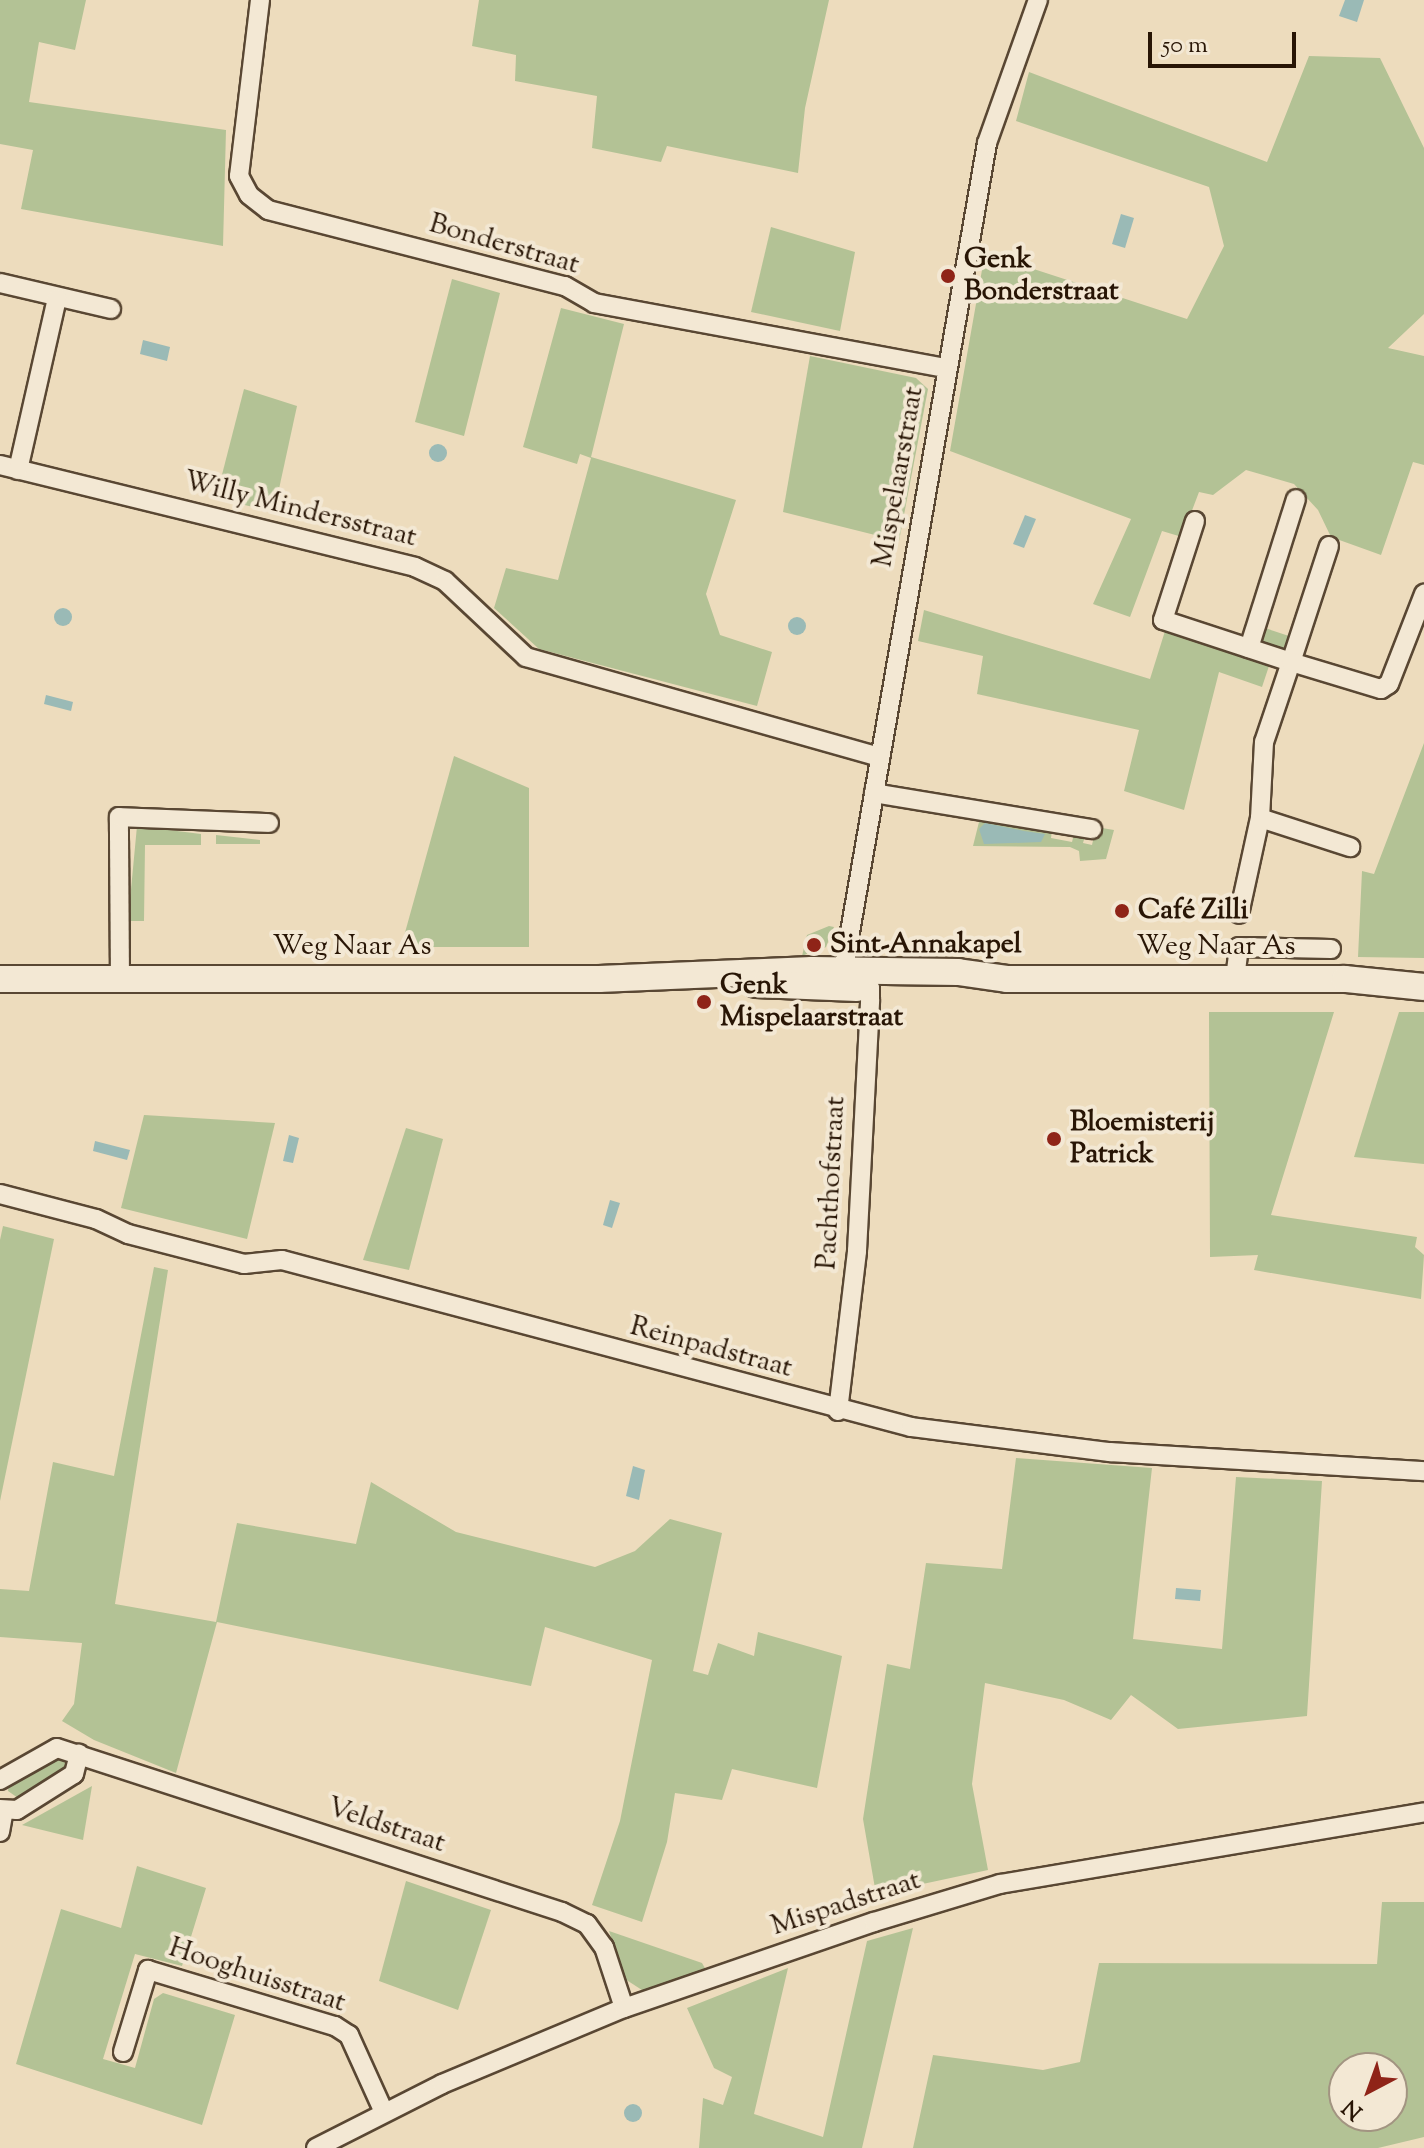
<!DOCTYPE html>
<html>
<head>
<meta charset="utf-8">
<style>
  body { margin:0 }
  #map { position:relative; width:1424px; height:2148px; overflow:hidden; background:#eddcbd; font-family:"Sorts Mill Goudy",serif }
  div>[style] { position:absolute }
  .green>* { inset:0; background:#b3c295 }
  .water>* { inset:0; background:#9abab6 }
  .round { border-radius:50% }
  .roads { filter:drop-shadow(2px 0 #594733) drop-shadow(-2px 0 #594733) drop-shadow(0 2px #594733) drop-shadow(0 -2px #594733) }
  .street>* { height:18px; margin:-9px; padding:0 9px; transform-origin:9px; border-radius:9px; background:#f3e8d4 }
  .secondary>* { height:26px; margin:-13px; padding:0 13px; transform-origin:13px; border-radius:13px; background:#f3e8d4 }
  .dots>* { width:22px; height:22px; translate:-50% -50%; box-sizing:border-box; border:4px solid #f3e8d4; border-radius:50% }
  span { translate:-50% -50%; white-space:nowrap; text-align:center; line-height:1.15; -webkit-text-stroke:8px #f3e8d4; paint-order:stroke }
  .street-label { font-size:28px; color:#281505 }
  .poi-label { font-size:28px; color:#281505; font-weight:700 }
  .left { translate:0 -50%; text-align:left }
  .north { position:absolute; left:1328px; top:2052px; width:80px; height:80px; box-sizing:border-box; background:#f3e8d4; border:2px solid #a29481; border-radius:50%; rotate:221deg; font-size:22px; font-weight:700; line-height:32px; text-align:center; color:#281505 }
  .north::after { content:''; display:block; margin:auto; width:28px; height:36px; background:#8f2418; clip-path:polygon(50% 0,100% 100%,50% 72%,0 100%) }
  .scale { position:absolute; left:1148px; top:32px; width:148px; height:36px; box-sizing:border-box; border:4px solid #281505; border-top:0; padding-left:10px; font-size:24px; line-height:28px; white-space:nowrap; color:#281505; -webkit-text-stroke:6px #f3e8d4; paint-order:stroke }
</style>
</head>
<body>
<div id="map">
  <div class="green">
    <i style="clip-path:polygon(0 0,86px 0,75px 50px,39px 42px,29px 102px,226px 130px,223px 246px,21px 209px,33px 150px,0 144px)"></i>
    <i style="clip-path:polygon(479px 0,829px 0,805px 108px,798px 173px,667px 146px,661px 162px,592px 148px,597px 96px,515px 81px,516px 55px,472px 46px)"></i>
    <i style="clip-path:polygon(1309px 56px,1380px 58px,1424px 148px,1424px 314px,1388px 348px,1424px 356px,1424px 465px,1413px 462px,1381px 555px,1331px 537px,1318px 510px,1294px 484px,1246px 470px,1213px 495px,1199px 492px,1182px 537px,1162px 531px,1130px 617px,1093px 604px,1131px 519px,950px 451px,985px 253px,1187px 319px,1224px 246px,1209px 187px,1016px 121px,1029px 72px,1267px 162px)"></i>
    <i style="clip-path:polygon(771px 227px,855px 252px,840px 331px,751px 312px)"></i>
    <i style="clip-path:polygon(452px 279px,500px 293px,464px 436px,415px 422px)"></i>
    <i style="clip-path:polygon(561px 308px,624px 324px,591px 457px,736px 500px,706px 594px,720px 635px,772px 652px,757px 706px,539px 649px,494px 608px,506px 568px,558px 580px,591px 458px,580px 454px,577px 464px,523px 447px)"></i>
    <i style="clip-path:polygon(810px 356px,916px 378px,928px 389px,899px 541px,783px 512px)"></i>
    <i style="clip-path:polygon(244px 389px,297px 406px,274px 512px,216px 498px)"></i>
    <i style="clip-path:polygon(924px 610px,1150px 679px,1165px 631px,1270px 663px,1262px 687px,1219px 672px,1184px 810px,1124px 791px,1139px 730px,977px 694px,983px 656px,918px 641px)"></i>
    <i style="clip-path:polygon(1262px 627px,1292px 637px,1287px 652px,1257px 642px)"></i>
    <i style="clip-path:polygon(1424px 743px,1424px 958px,1358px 957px,1362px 871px,1374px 874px)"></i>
    <i style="clip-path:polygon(454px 756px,529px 788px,529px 947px,401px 947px)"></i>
    <i style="clip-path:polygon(980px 818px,1052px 830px,1051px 838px,1072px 842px,1074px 834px,1085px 836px,1083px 843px,1092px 845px,1096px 827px,1114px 830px,1106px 859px,1080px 861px,1079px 851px,1070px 847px,973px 846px)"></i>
    <i style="clip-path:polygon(137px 826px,201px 834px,201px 845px,145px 845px,144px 921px,128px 921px)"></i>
    <i style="clip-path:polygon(216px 835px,260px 840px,260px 844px,216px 844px)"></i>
    <i style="clip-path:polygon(829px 926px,834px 927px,826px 947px,816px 953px,818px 940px,812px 939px,809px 953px,802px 956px,807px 935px)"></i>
    <i style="clip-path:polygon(1209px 1012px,1334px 1012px,1271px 1215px,1417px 1237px,1415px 1247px,1424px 1255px,1421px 1299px,1254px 1270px,1258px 1255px,1210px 1257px)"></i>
    <i style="clip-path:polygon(1399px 1012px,1424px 1012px,1424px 1164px,1354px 1157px)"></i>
    <i style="clip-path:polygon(144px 1115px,275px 1123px,247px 1239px,121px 1208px)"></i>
    <i style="clip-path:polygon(406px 1128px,443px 1139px,409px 1270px,363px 1260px)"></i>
    <i style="clip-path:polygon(3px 1226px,54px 1239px,0 1501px,0 1240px)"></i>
    <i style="clip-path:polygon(154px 1267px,168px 1270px,115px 1604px,216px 1622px,237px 1523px,356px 1544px,371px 1482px,456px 1532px,595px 1567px,635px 1551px,670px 1519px,722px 1533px,693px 1671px,708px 1675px,718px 1643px,754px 1656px,758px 1632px,842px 1656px,817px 1788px,732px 1769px,722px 1800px,675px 1793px,667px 1842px,642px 1922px,592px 1905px,620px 1821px,652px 1660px,545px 1627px,531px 1686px,217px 1622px,176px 1773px,94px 1740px,62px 1721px,74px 1704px,82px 1643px,0 1637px,0 1589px,29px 1591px,53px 1462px,114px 1476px)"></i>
    <i style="clip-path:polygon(1016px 1458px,1152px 1468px,1133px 1639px,1222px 1649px,1236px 1477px,1322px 1481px,1307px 1716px,1178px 1729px,1131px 1695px,1111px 1720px,1064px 1700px,985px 1683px,972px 1784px,988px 1870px,876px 1894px,863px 1819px,887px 1664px,910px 1669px,926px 1563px,1002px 1569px)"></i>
    <i style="clip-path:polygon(56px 1756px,67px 1763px,64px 1773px,18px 1798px,8px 1791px,9px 1784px)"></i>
    <i style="clip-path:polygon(92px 1786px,83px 1840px,22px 1825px)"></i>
    <i style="clip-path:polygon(137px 1866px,206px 1888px,182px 1966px,135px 1954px,103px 2059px,135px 2068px,154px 1999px,163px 1993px,235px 2015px,202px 2125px,16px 2064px,61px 1909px,121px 1928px)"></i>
    <i style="clip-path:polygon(406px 1881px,491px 1910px,458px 2010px,379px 1981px)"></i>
    <i style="clip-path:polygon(evenodd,1382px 1902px,1424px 1902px,1424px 2137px,1378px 2148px,913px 2148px,933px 2055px,1043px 2070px,1080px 2062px,1099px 1963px,1377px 1964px,1382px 1902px,1344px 2068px,1392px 2068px,1392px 2116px,1344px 2116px,1344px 2068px)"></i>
    <i style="clip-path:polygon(913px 1928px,862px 2148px,699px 2148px,703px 2098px,723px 2105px,732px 2077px,714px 2068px,687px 2008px,788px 1968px,754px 2114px,823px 2137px,867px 1941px)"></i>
    <i style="clip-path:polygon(609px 1931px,702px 1963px,706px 1970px,645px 1992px,625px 1979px)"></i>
  </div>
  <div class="water">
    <i style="clip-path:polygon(1345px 0,1364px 0,1357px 22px,1339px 16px)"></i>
    <i style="clip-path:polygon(1121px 214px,1134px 218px,1125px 248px,1112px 244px)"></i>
    <i style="clip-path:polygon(143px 340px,170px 347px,167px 361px,140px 354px)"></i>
    <i class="round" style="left:429px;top:444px;width:18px;height:18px"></i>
    <i style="clip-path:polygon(1025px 515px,1036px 519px,1024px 548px,1013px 544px)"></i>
    <i class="round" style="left:54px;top:608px;width:18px;height:18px"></i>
    <i class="round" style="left:788px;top:617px;width:18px;height:18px"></i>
    <i style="clip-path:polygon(46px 695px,73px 702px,71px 711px,44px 704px)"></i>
    <i style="clip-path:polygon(985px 823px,1024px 831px,1045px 834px,1041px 842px,984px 844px,979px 829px)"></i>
    <i style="clip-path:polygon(289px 1135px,299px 1138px,293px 1163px,283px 1161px)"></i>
    <i style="clip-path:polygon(95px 1141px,130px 1150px,127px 1160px,93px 1151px)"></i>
    <i style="clip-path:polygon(610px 1200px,620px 1203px,612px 1228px,603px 1225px)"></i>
    <i style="clip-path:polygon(633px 1466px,645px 1470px,639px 1500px,626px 1496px)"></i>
    <i style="clip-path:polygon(1176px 1588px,1201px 1590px,1200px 1601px,1175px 1599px)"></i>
    <i class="round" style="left:624px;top:2104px;width:18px;height:18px"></i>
  </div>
  <div class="roads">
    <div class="street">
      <i style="left:260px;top:0;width:177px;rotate:96.8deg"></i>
      <i style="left:239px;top:176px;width:21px;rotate:62deg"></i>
      <i style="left:249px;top:195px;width:24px;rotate:38deg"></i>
      <i style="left:268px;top:210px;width:307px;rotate:14.4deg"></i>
      <i style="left:565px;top:286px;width:34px;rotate:30deg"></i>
      <i style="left:594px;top:303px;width:357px;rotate:10.5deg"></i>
      <i style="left:0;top:283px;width:114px;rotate:13.2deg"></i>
      <i style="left:0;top:465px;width:427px;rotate:13.8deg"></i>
      <i style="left:415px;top:567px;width:33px;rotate:25deg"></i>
      <i style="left:445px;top:581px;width:111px;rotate:43.2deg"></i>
      <i style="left:526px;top:657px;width:368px;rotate:15.8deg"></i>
      <i style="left:18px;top:470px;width:176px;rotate:-77.2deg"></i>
      <i style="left:1195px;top:521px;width:104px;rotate:107.9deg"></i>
      <i style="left:1163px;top:620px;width:135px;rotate:18.2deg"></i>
      <i style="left:1291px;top:662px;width:84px;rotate:108.6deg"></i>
      <i style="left:1264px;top:742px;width:76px;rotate:93deg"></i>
      <i style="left:1260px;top:818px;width:98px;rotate:102.3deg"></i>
      <i style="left:1329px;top:546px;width:122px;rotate:108.1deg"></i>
      <i style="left:1291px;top:662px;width:94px;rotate:16.7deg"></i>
      <i style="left:1381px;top:689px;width:9px;rotate:-32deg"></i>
      <i style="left:1389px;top:684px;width:97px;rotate:-68.7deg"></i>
      <i style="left:1249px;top:648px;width:156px;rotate:-72.5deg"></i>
      <i style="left:874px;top:793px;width:221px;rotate:9.4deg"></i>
      <i style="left:1260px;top:818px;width:95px;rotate:17.9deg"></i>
      <i style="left:120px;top:979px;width:162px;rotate:-90.4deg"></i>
      <i style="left:119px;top:817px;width:150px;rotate:2.3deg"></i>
      <i style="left:1235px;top:979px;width:32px;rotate:-83deg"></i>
      <i style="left:1239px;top:947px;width:92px;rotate:1.2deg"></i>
      <i style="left:0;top:1194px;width:99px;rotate:14.6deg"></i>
      <i style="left:96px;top:1219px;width:35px;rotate:25deg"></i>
      <i style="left:128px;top:1234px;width:120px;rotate:14.5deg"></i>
      <i style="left:244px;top:1264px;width:38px;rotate:-6deg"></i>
      <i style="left:282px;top:1260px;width:651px;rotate:14.87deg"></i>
      <i style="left:911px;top:1427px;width:201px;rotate:7.2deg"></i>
      <i style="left:1110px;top:1452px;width:315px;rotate:3.5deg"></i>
      <i style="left:838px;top:1411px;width:161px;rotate:-83.2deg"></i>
      <i style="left:857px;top:1251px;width:252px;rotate:-87deg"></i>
      <i style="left:870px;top:999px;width:11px;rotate:-90deg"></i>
      <i style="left:870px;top:988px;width:30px;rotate:-146deg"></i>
      <i style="left:845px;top:971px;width:10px;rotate:-90deg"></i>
      <i style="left:845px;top:961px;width:830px;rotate:-80.15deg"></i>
      <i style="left:987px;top:143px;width:152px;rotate:-70.4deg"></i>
      <i style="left:0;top:1780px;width:65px;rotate:-29.3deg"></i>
      <i style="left:57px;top:1748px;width:531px;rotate:17.99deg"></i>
      <i style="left:562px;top:1912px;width:28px;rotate:26deg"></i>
      <i style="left:587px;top:1924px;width:29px;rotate:54deg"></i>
      <i style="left:604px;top:1947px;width:64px;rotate:71.8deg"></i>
      <i style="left:0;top:1809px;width:17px;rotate:3deg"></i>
      <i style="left:17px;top:1810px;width:67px;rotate:-32.3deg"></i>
      <i style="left:74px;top:1774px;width:21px;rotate:-76deg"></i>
      <i style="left:0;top:1832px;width:22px;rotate:-80deg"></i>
      <i style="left:123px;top:2052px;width:86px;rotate:-73deg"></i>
      <i style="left:148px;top:1970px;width:195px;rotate:16.7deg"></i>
      <i style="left:335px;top:2026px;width:17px;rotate:33deg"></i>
      <i style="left:349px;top:2035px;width:85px;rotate:65.6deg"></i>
      <i style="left:316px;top:2148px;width:141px;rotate:-26.9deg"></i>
      <i style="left:442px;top:2084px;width:197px;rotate:-22.7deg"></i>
      <i style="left:624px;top:2008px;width:264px;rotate:-19deg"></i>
      <i style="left:874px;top:1922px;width:132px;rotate:-16.8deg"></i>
      <i style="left:1000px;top:1884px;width:430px;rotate:-9.6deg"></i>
    </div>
    <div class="secondary">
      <i style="left:0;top:979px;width:599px"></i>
      <i style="left:599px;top:979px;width:213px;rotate:-2.4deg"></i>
      <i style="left:812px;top:970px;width:146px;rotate:0.8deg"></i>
      <i style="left:958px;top:972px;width:49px;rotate:8.1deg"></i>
      <i style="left:1007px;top:979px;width:338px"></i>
      <i style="left:1345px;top:979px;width:79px;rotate:5.8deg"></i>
      <i style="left:756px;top:984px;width:101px;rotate:2.3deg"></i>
    </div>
  </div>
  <div class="dots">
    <i style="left:948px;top:276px;background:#8f2418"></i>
    <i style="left:1122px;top:911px;background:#8f2418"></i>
    <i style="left:814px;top:945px;background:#8f2418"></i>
    <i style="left:704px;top:1002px;background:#8f2418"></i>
    <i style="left:1054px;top:1139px;background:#8f2418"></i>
  </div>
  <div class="street-label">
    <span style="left:504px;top:245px;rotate:16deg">Bonderstraat</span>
    <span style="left:899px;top:477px;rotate:-80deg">Mispelaarstraat</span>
    <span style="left:300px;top:510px;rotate:14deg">Willy Mindersstraat</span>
    <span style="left:352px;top:947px">Weg Naar As</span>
    <span style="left:1216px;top:947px">Weg Naar As</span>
    <span style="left:832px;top:1183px;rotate:-87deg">Pachthofstraat</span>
    <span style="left:711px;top:1348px;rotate:15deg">Reinpadstraat</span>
    <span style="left:386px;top:1826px;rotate:18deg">Veldstraat</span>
    <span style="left:846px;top:1904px;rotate:-18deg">Mispadstraat</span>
    <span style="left:257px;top:1976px;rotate:18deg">Hooghuisstraat</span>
  </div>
  <div class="poi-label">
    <span class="left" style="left:964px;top:276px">Genk<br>Bonderstraat</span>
    <span class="left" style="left:1138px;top:911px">Café Zilli</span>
    <span class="left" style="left:830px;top:945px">Sint-Annakapel</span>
    <span class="left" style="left:720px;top:1002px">Genk<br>Mispelaarstraat</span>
    <span class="left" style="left:1070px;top:1139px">Bloemisterij<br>Patrick</span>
  </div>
  <div class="north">N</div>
  <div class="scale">50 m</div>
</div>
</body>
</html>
